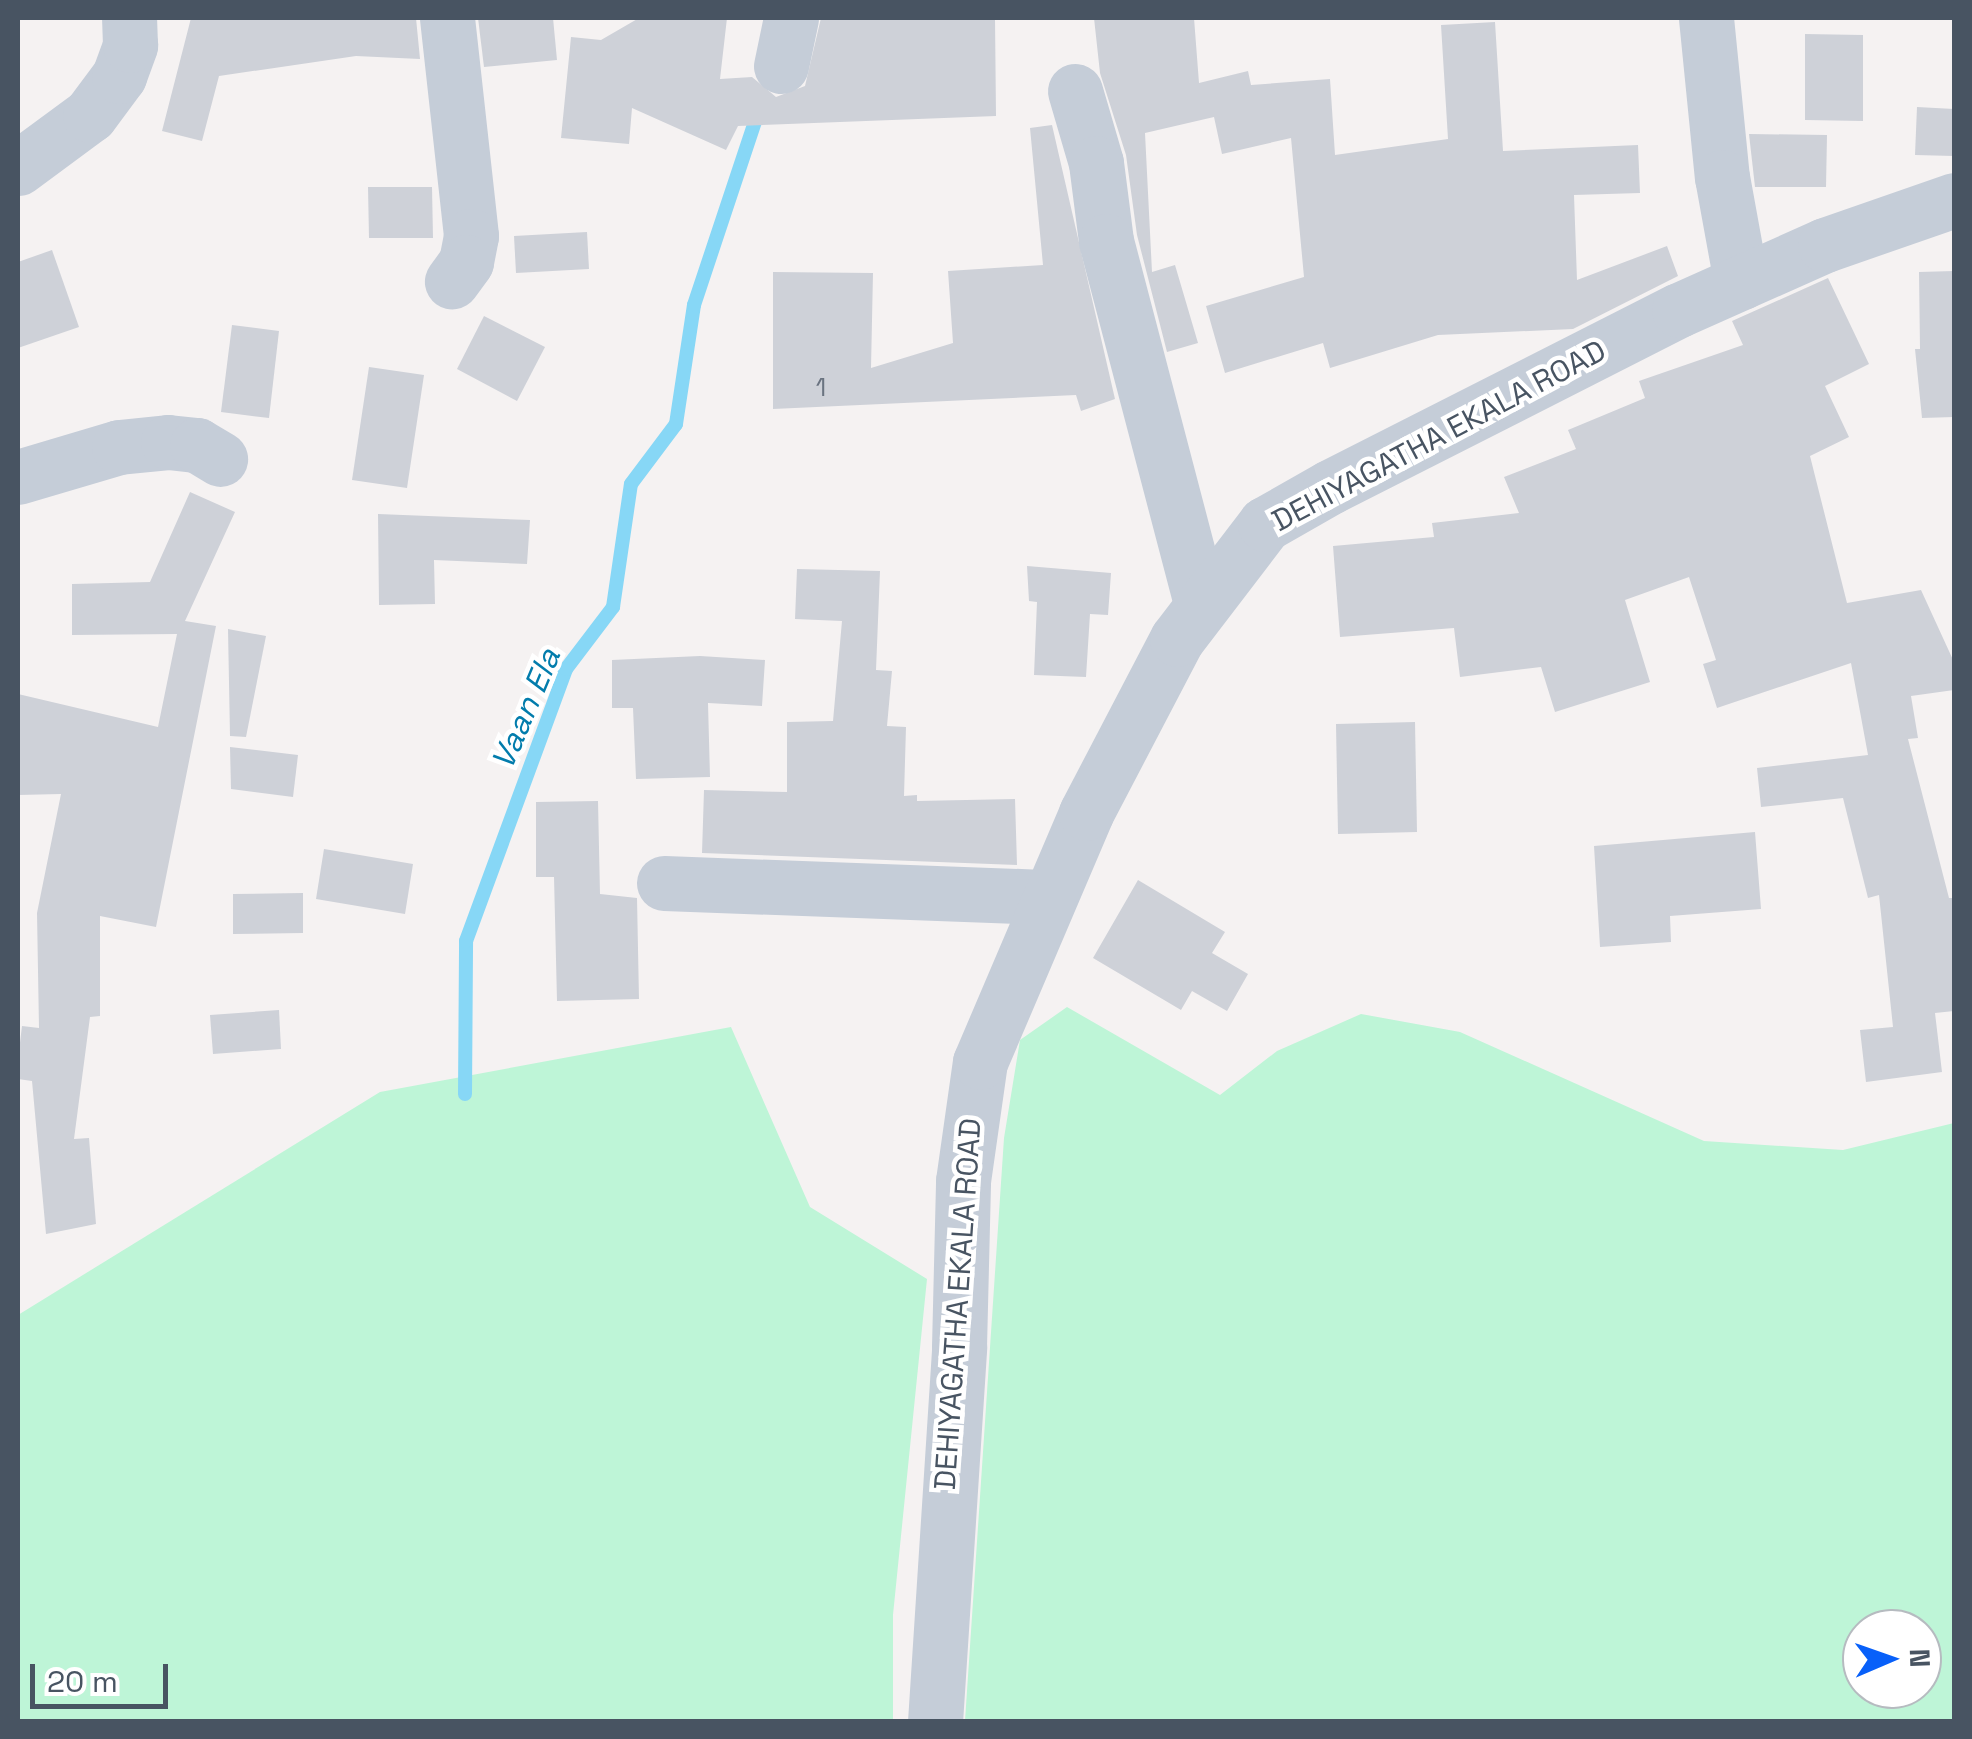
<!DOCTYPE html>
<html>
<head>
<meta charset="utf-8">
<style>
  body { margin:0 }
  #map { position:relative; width:1972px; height:1739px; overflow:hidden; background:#f5f2f2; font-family:"Space Grotesk",sans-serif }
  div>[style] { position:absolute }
  .green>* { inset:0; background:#bef5d7 }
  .stream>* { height:14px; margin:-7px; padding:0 7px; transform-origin:7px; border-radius:7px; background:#87d7f6 }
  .building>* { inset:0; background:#ced1d8 }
  .minor>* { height:55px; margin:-27.5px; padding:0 27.5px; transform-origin:27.5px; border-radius:27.5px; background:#c5cdd8 }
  span { translate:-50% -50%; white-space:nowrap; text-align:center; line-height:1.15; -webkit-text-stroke:9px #fff; paint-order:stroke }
  .number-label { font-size:25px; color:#6a7380 }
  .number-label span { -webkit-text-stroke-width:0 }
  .street-label { font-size:30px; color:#485462 }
  .water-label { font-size:32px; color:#027cac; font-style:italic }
  .frame { position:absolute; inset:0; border:20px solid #485462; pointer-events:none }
  .north { position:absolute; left:1842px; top:1609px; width:100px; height:100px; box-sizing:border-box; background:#fff; border:2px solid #b6bbc0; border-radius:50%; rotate:88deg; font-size:28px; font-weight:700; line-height:40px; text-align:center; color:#485462 }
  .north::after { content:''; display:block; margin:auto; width:35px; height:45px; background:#0860f9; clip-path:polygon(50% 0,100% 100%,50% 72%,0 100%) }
  .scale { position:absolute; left:30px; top:1664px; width:138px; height:45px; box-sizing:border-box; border:5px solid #485462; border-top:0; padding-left:12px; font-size:30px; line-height:35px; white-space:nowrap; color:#485462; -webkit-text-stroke:8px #fff; paint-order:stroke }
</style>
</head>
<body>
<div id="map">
  <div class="green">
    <i style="clip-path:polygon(evenodd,1067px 1007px,1220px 1095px,1277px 1051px,1361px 1014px,1460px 1032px,1704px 1141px,1843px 1150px,1954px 1123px,1954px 1721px,965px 1721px,1004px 1138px,1020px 1040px,1067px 1007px,1862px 1629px,1922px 1629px,1922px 1689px,1862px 1689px,1862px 1629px)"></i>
    <i style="clip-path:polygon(731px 1027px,810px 1207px,927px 1279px,893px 1615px,893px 1721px,18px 1721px,18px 1315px,380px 1092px)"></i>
  </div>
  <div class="stream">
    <i style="left:465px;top:1094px;width:153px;rotate:-89.6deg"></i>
    <i style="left:466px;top:941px;width:290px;rotate:-69.8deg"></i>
    <i style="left:566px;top:669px;width:78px;rotate:-52.8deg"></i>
    <i style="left:613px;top:607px;width:124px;rotate:-81.7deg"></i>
    <i style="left:631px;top:484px;width:75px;rotate:-53.1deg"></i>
    <i style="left:676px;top:424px;width:120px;rotate:-81.4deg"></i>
    <i style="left:694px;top:305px;width:209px;rotate:-71.6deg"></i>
  </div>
  <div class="building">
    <i style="clip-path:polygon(191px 18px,416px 18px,420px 59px,356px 56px,219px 76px,202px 141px,162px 131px)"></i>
    <i style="clip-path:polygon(478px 18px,553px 18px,557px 60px,484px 67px)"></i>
    <i style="clip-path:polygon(639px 18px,727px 18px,720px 79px,752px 77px,776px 97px,805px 86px,821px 18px,995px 18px,996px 116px,738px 126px,726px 150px,632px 108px,629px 144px,561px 138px,571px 37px,601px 40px)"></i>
    <i style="clip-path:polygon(1094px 18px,1194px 18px,1199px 83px,1248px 71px,1251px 85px,1330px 79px,1335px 155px,1448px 139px,1441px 25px,1495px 22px,1503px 151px,1638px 145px,1640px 193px,1574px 195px,1577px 280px,1667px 246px,1678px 276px,1573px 329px,1438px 335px,1330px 368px,1323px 343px,1225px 373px,1206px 306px,1304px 277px,1291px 138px,1222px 154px,1214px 117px,1145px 133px,1152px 272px,1175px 265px,1198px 343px,1167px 352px,1137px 235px,1126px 155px,1100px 73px)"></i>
    <i style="clip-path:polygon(1805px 34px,1863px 35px,1863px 121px,1805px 120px)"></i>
    <i style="clip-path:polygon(1917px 107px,1954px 109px,1954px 156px,1915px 155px)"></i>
    <i style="clip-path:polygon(1052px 125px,1115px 399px,1081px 411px,1076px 395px,773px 409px,773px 272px,873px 273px,871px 368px,953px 343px,948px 271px,1043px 265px,1030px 128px)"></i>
    <i style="clip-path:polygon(1749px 134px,1827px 135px,1826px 187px,1755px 187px)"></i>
    <i style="clip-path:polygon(368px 187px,432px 187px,433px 238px,369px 238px)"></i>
    <i style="clip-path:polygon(587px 232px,589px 269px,516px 273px,514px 236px)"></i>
    <i style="clip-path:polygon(52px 250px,79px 327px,18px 348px,18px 262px)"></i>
    <i style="clip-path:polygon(1954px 271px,1954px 417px,1922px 418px,1915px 349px,1920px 349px,1919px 272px)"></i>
    <i style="clip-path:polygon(1828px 278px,1869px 364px,1825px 386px,1849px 437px,1810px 456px,1847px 603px,1921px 590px,1954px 662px,1954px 690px,1911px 696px,1918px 738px,1908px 739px,1949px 898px,1954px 898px,1954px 1011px,1935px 1013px,1942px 1072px,1866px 1082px,1860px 1030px,1893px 1027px,1879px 895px,1868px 898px,1843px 798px,1761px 807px,1757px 768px,1868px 755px,1851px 663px,1717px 708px,1703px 664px,1716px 660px,1689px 577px,1625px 600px,1650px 682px,1555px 712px,1541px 667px,1460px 677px,1454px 628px,1340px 637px,1333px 546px,1434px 537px,1432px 523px,1519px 513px,1504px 477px,1576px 449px,1568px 430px,1645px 398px,1639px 381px,1743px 345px,1732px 321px)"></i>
    <i style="clip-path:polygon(484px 316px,545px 347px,517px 401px,457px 369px)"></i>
    <i style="clip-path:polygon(232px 325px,279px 331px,269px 418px,221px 412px)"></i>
    <i style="clip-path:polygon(369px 367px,424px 375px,407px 488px,352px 480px)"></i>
    <i style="clip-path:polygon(190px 492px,235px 512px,185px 621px,216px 626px,156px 927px,100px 916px,100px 1016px,90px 1017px,74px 1139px,89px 1138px,96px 1224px,46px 1234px,32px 1081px,18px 1079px,18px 1059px,22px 1026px,39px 1028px,37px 913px,61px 794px,18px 795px,18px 694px,158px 727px,177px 634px,72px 635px,72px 584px,150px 582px)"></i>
    <i style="clip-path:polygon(378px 514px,530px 520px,527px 564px,434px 560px,435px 604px,379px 605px)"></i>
    <i style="clip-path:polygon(1027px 566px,1111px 573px,1108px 615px,1090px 614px,1086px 677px,1034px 675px,1037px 602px,1029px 601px)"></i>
    <i style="clip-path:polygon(797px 569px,880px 571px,876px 670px,892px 671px,887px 726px,906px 727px,904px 796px,917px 795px,917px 801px,1015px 799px,1017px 865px,702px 853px,704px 790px,787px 792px,787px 722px,833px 721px,842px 621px,795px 619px)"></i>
    <i style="clip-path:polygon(228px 629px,266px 636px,246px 737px,230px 736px)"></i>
    <i style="clip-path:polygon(700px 656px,765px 660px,762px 706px,708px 703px,710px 777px,636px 779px,633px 708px,612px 708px,612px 660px)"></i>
    <i style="clip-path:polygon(1415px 722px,1417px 832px,1338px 834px,1336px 724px)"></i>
    <i style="clip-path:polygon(230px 747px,298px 755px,293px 797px,231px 789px)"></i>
    <i style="clip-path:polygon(598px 801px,600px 894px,637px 898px,639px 999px,557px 1001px,554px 877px,536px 877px,536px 802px)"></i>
    <i style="clip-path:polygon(1755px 832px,1761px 909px,1670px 916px,1671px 942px,1600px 947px,1594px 846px)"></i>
    <i style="clip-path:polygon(324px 849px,413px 864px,405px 914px,316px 899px)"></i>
    <i style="clip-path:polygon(1138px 880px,1225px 932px,1212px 953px,1248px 974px,1227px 1011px,1192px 991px,1181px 1010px,1093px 958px)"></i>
    <i style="clip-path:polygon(303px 893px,303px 933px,233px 934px,233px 894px)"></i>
    <i style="clip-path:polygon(279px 1010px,281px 1049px,213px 1054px,210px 1015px)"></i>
  </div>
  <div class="minor">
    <i style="left:447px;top:18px;width:219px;rotate:83.7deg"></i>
    <i style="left:471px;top:236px;width:26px;rotate:101deg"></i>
    <i style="left:466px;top:262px;width:24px;rotate:126deg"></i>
    <i style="left:1706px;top:18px;width:160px;rotate:84.3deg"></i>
    <i style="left:1722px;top:177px;width:107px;rotate:79.7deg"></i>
    <i style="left:781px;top:66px;width:49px;rotate:-78.2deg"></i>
    <i style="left:1075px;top:91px;width:75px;rotate:73.7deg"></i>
    <i style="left:1096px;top:163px;width:79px;rotate:82.7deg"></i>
    <i style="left:1106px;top:241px;width:375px;rotate:75.3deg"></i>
    <i style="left:18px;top:168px;width:89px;rotate:-36.4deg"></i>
    <i style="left:90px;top:115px;width:49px;rotate:-53.4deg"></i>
    <i style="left:119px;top:76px;width:33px;rotate:-70deg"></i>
    <i style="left:130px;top:45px;width:27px;rotate:-92deg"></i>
    <i style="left:18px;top:477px;width:105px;rotate:-16.5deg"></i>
    <i style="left:119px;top:447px;width:49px;rotate:-5.8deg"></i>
    <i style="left:168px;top:442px;width:29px;rotate:6deg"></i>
    <i style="left:197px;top:445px;width:27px;rotate:31deg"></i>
    <i style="left:664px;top:883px;width:385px;rotate:2.1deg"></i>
    <i style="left:935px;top:1722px;width:376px;rotate:-86.3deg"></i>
    <i style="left:959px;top:1347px;width:166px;rotate:-88.6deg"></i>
    <i style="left:963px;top:1181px;width:120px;rotate:-81.9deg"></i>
    <i style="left:980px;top:1062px;width:271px;rotate:-66.9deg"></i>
    <i style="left:1086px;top:813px;width:196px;rotate:-62.4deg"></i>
    <i style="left:1177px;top:639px;width:145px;rotate:-52.6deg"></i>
    <i style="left:1265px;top:524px;width:75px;rotate:-29.6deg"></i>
    <i style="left:1330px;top:487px;width:391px;rotate:-26.9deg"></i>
    <i style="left:1679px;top:310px;width:160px;rotate:-24deg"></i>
    <i style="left:1825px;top:245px;width:137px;rotate:-19.2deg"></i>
  </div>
  <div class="number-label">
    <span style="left:821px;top:387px">1</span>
  </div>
  <div class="street-label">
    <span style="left:1439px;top:436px;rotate:-28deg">DEHIYAGATHA EKALA ROAD</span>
    <span style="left:958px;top:1304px;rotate:-86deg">DEHIYAGATHA EKALA ROAD</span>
  </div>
  <div class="water-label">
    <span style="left:526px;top:709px;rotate:-67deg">Vaan Ela</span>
  </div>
  <div class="frame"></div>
  <div class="north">N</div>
  <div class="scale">20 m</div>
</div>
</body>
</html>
